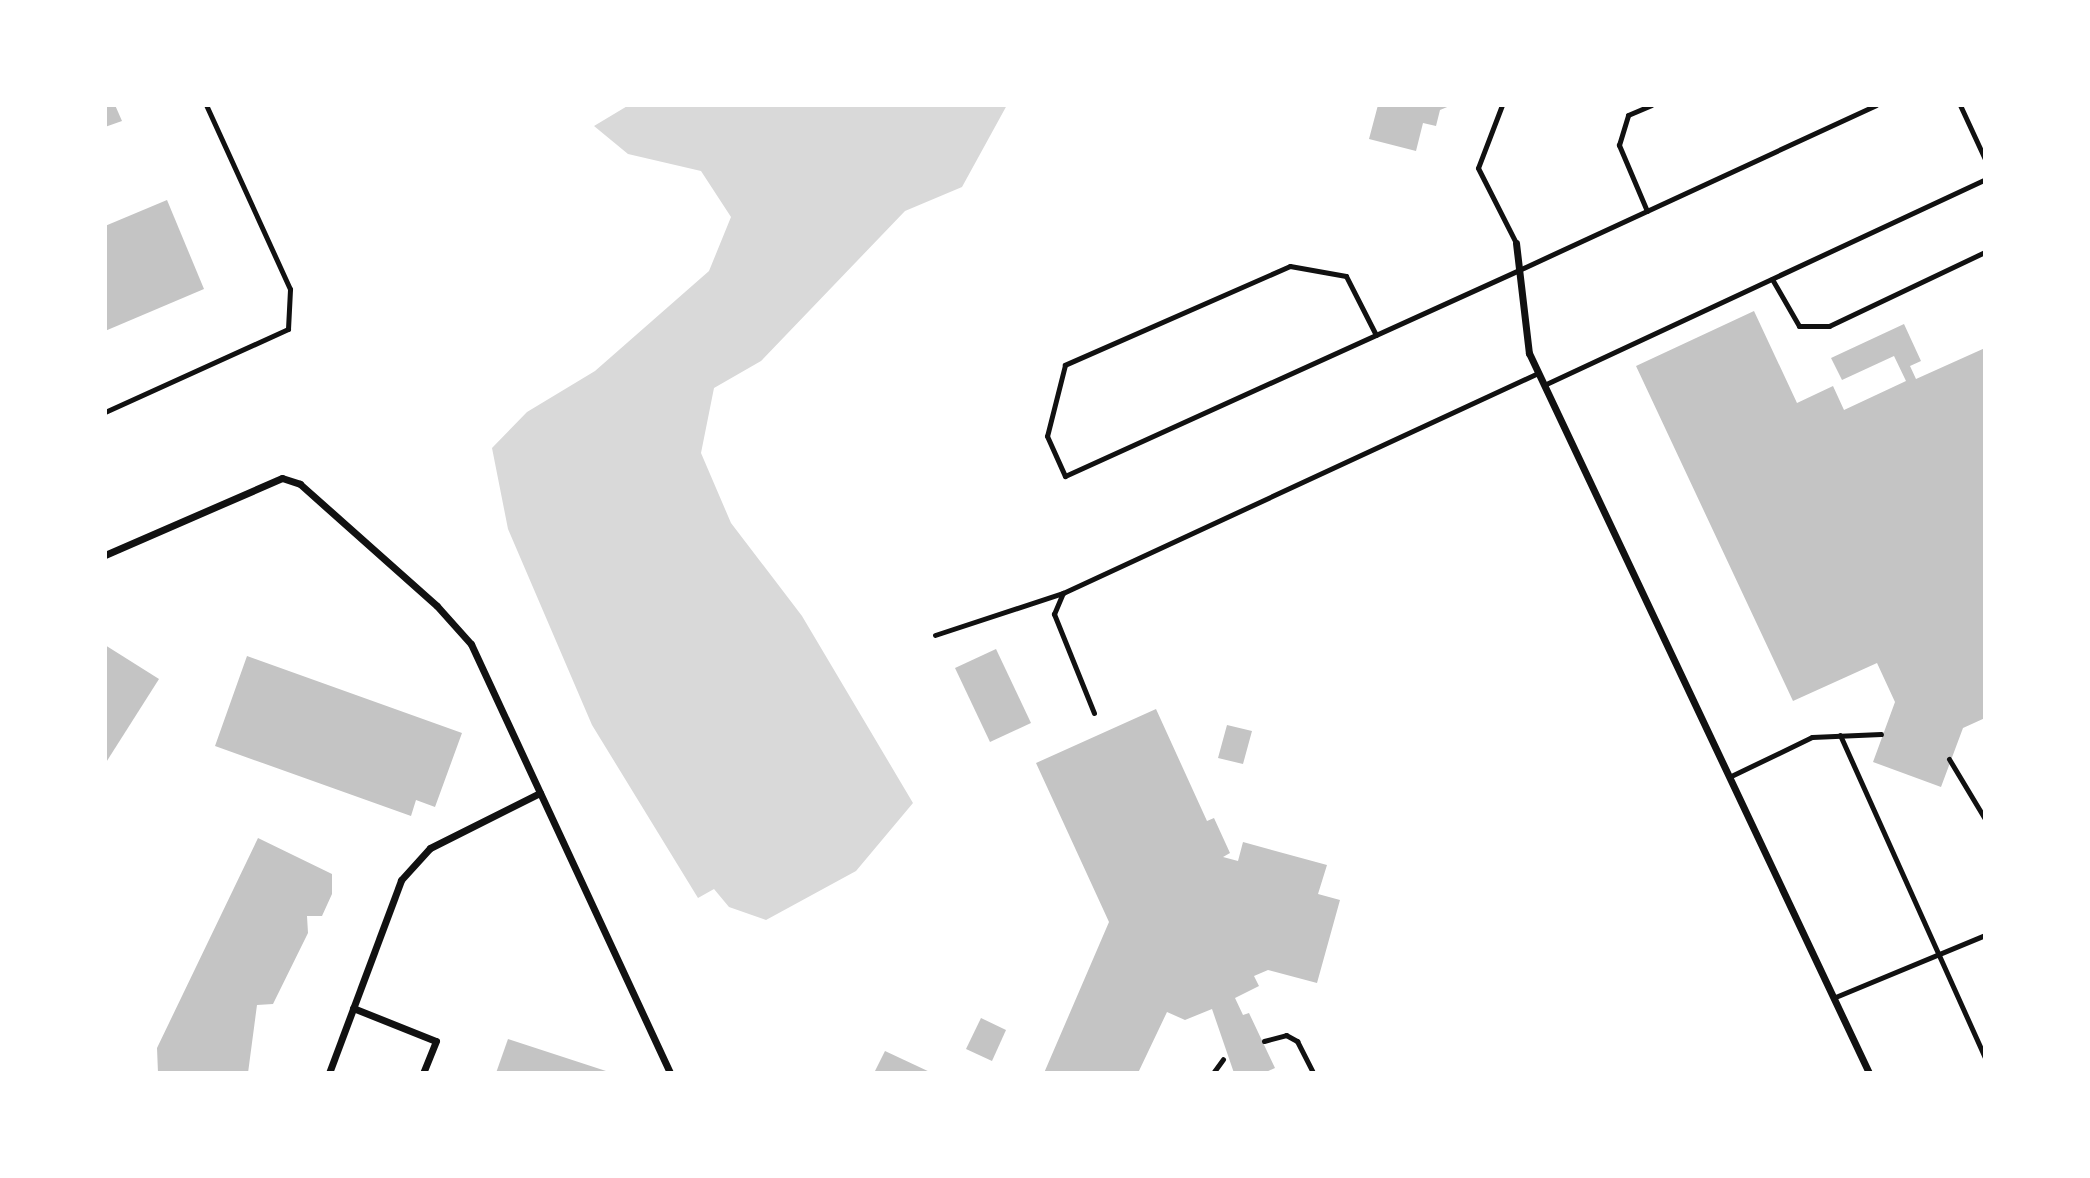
<!DOCTYPE html>
<html>
<head>
<meta charset="utf-8">
<style>
  body { margin:0 }
  #map { position:relative; width:2090px; height:1178px; overflow:hidden; background:#fff; font-family:Signika,sans-serif }
  div>[style] { position:absolute }
  .water>* { inset:0; background:#d9d9d9 }
  .building>* { inset:0; background:#c4c4c4 }
  .service>* { height:5px; margin:-2.5px; padding:0 2.5px; transform-origin:2.5px; border-radius:2.5px; background:#111 }
  .minor>* { height:7px; margin:-3.5px; padding:0 3.5px; transform-origin:3.5px; border-radius:3.5px; background:#111 }
  span { translate:-50% -50%; white-space:nowrap; text-align:center; line-height:1.15; -webkit-text-stroke:7px #fff; paint-order:stroke }
  .frame { position:absolute; inset:0; border:107px solid #fff; pointer-events:none }
</style>
</head>
<body>
<div id="map">
  <div class="water">
    <i style="clip-path:polygon(629px 105px,1007px 105px,962px 187px,905px 211px,761px 361px,714px 388px,701px 453px,731px 523px,802px 616px,913px 803px,856px 871px,766px 920px,729px 907px,714px 889px,698px 898px,592px 725px,508px 529px,492px 448px,527px 412px,595px 371px,709px 271px,731px 217px,701px 171px,628px 154px,594px 126px)"></i>
  </div>
  <div class="building">
    <i style="clip-path:polygon(105px 105px,115px 105px,122px 121px,105px 127px)"></i>
    <i style="clip-path:polygon(1378px 105px,1452px 105px,1440px 110px,1436px 126px,1423px 123px,1416px 151px,1369px 139px)"></i>
    <i style="clip-path:polygon(167px 200px,204px 289px,105px 331px,105px 226px)"></i>
    <i style="clip-path:polygon(1754px 311px,1797px 403px,1833px 386px,1844px 410px,1906px 381px,1894px 356px,1842px 380px,1831px 358px,1904px 324px,1921px 361px,1910px 366px,1916px 379px,1985px 348px,1985px 718px,1963px 728px,1941px 787px,1873px 762px,1895px 702px,1877px 663px,1793px 701px,1636px 366px)"></i>
    <i style="clip-path:polygon(105px 645px,159px 679px,105px 764px)"></i>
    <i style="clip-path:polygon(996px 649px,1031px 723px,990px 742px,955px 668px)"></i>
    <i style="clip-path:polygon(247px 656px,462px 733px,435px 807px,416px 800px,411px 816px,215px 746px)"></i>
    <i style="clip-path:polygon(1156px 709px,1207px 821px,1214px 818px,1230px 853px,1223px 857px,1238px 861px,1243px 842px,1327px 865px,1318px 894px,1340px 900px,1317px 983px,1268px 970px,1254px 976px,1259px 986px,1235px 998px,1243px 1015px,1249px 1013px,1275px 1068px,1264px 1073px,1234px 1073px,1212px 1009px,1185px 1020px,1167px 1012px,1138px 1073px,1044px 1073px,1109px 922px,1036px 763px)"></i>
    <i style="clip-path:polygon(1227px 725px,1252px 731px,1243px 764px,1218px 758px)"></i>
    <i style="clip-path:polygon(258px 838px,332px 874px,332px 894px,322px 916px,307px 916px,308px 933px,273px 1004px,257px 1005px,248px 1073px,158px 1073px,157px 1048px)"></i>
    <i style="clip-path:polygon(981px 1018px,1006px 1030px,992px 1061px,966px 1049px)"></i>
    <i style="clip-path:polygon(508px 1039px,606px 1071px,605px 1073px,496px 1073px)"></i>
    <i style="clip-path:polygon(885px 1051px,932px 1073px,874px 1073px)"></i>
  </div>
  <div class="service">
    <i style="left:1502px;top:105px;width:67px;rotate:110.9deg"></i>
    <i style="left:1478px;top:168px;width:84px;rotate:63.1deg"></i>
    <i style="left:1960px;top:105px;width:60px;rotate:65.2deg"></i>
    <i style="left:1647px;top:211px;width:72px;rotate:-113deg"></i>
    <i style="left:1619px;top:145px;width:31px;rotate:-73deg"></i>
    <i style="left:1628px;top:115px;width:25px;rotate:-23deg"></i>
    <i style="left:1772px;top:279px;width:54px;rotate:60.1deg"></i>
    <i style="left:1799px;top:326px;width:30px"></i>
    <i style="left:1829px;top:326px;width:173px;rotate:-25.4deg"></i>
    <i style="left:1376px;top:335px;width:66px;rotate:-117deg"></i>
    <i style="left:1346px;top:276px;width:57px;rotate:-169.9deg"></i>
    <i style="left:1290px;top:266px;width:246px;rotate:156.3deg"></i>
    <i style="left:1065px;top:365px;width:73px;rotate:104.2deg"></i>
    <i style="left:1047px;top:436px;width:44px;rotate:65.8deg"></i>
    <i style="left:1065px;top:476px;width:499px;rotate:-24.4deg"></i>
    <i style="left:1519px;top:270px;width:393px;rotate:-24.8deg"></i>
    <i style="left:1544px;top:385px;width:487px;rotate:-25deg"></i>
    <i style="left:105px;top:412px;width:201px;rotate:-24.4deg"></i>
    <i style="left:288px;top:329px;width:40px;rotate:-87.1deg"></i>
    <i style="left:290px;top:289px;width:202px;rotate:-114.5deg"></i>
    <i style="left:935px;top:635px;width:135px;rotate:-18.2deg"></i>
    <i style="left:1094px;top:713px;width:107px;rotate:-112deg"></i>
    <i style="left:1054px;top:614px;width:23px;rotate:-67deg"></i>
    <i style="left:1063px;top:593px;width:523px;rotate:-24.85deg"></i>
    <i style="left:1840px;top:735px;width:354px;rotate:65.8deg"></i>
    <i style="left:1949px;top:759px;width:70px;rotate:59deg"></i>
    <i style="left:1729px;top:777px;width:92px;rotate:-25.7deg"></i>
    <i style="left:1812px;top:737px;width:69px;rotate:-2.5deg"></i>
    <i style="left:1833px;top:998px;width:165px;rotate:-22.5deg"></i>
    <i style="left:1264px;top:1041px;width:23px;rotate:-15deg"></i>
    <i style="left:1286px;top:1035px;width:13px;rotate:29deg"></i>
    <i style="left:1297px;top:1041px;width:36px;rotate:63deg"></i>
    <i style="left:1213px;top:1073px;width:17px;rotate:-54deg"></i>
  </div>
  <div class="minor">
    <i style="left:1516px;top:243px;width:111px;rotate:83.3deg"></i>
    <i style="left:1529px;top:353px;width:796px;rotate:64.72deg"></i>
    <i style="left:105px;top:555px;width:193px;rotate:-23.5deg"></i>
    <i style="left:282px;top:478px;width:19px;rotate:18deg"></i>
    <i style="left:300px;top:484px;width:183px;rotate:41.7deg"></i>
    <i style="left:437px;top:606px;width:51px;rotate:48.2deg"></i>
    <i style="left:471px;top:644px;width:473px;rotate:65.1deg"></i>
    <i style="left:353px;top:1008px;width:89px;rotate:21.7deg"></i>
    <i style="left:436px;top:1041px;width:35px;rotate:112deg"></i>
    <i style="left:329px;top:1073px;width:206px;rotate:-69.5deg"></i>
    <i style="left:401px;top:880px;width:43px;rotate:-47.8deg"></i>
    <i style="left:430px;top:848px;width:123px;rotate:-26.6deg"></i>
  </div>
  <div class="frame"></div>
</div>
</body>
</html>
